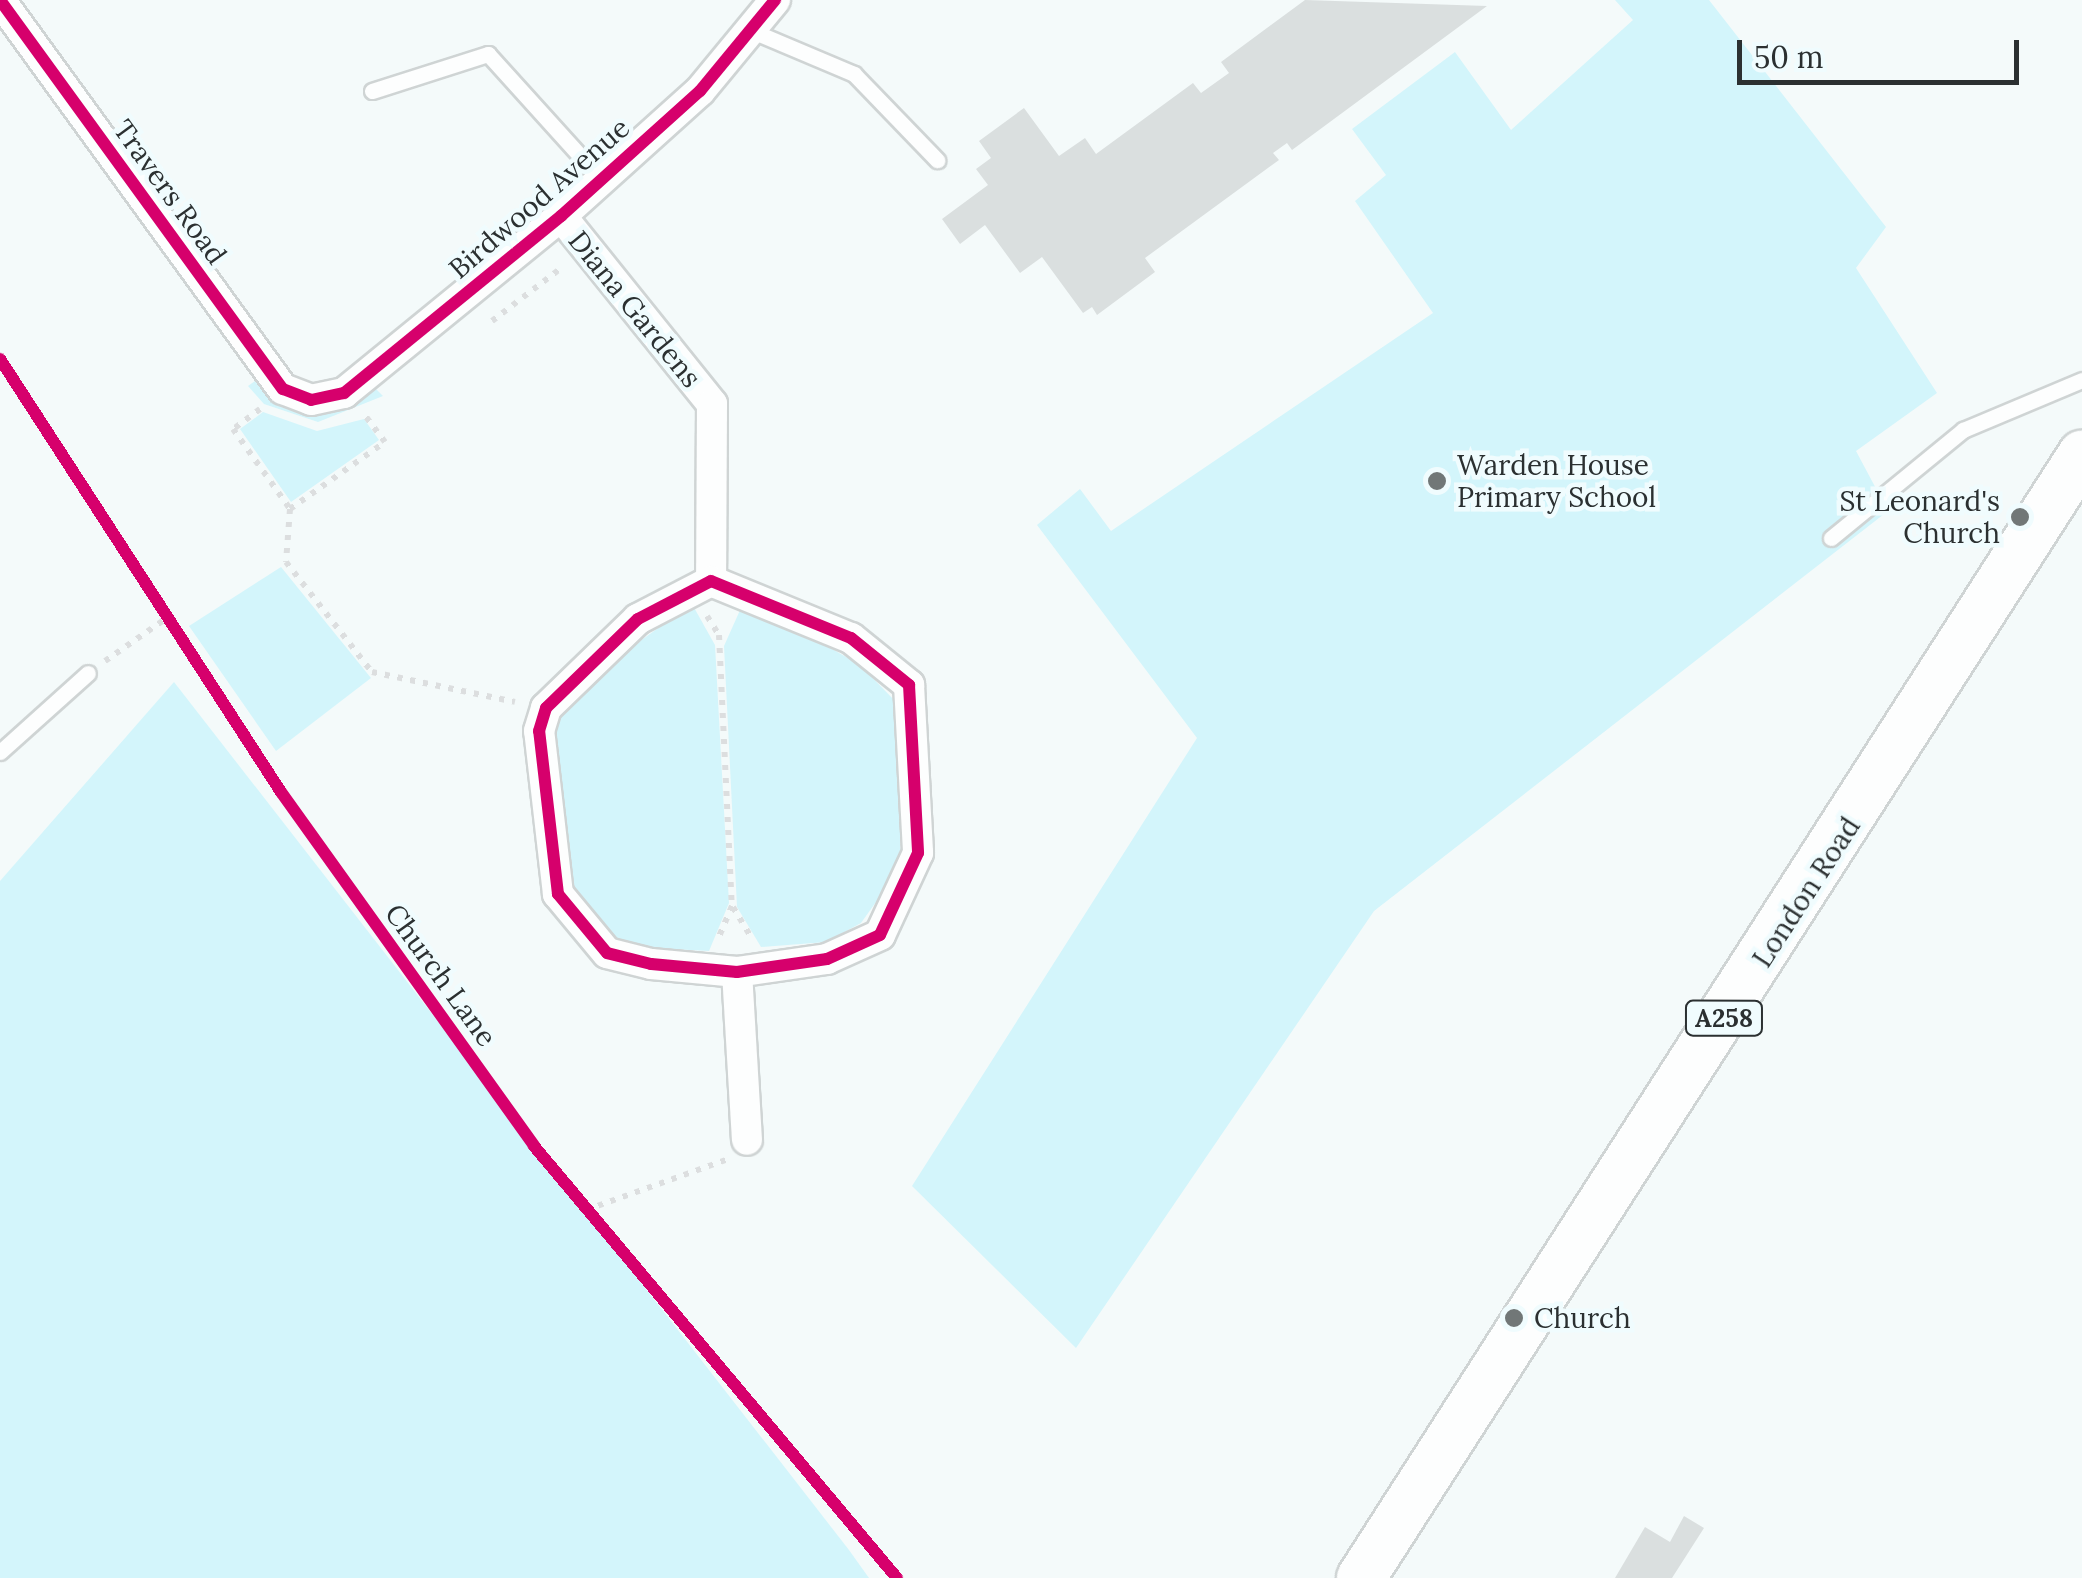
<!DOCTYPE html>
<html>
<head>
<meta charset="utf-8">
<style>
  body { margin:0 }
  #map { position:relative; width:2082px; height:1578px; overflow:hidden; background:#f4fafa; font-family:Lora,serif }
  div>[style] { position:absolute }
  .green>* { inset:0; background:#d3f5fb }
  .building>* { inset:0; background:#dadfdf }
  .path>* { height:6px; margin-top:-3px; transform-origin:0; background:repeating-linear-gradient(90deg,#dcdedf 0 5px,transparent 0 13px) }
  .roads { filter:drop-shadow(2px 0 #cfd4d4) drop-shadow(-2px 0 #cfd4d4) drop-shadow(0 2px #cfd4d4) drop-shadow(0 -2px #cfd4d4) }
  .lane>* { height:15px; margin:-7.5px; padding:0 7.5px; transform-origin:7.5px; border-radius:7.5px; background:#fdfefe }
  .street>* { height:30px; margin:-15px; padding:0 15px; transform-origin:15px; border-radius:15px; background:#fdfefe }
  .primary>* { height:48px; margin:-24px; padding:0 24px; transform-origin:24px; border-radius:24px; background:#fdfefe }
  .cycleway>* { height:12px; margin:-6px; padding:0 6px; transform-origin:6px; border-radius:6px; background:#d6006c }
  .dots>* { width:28px; height:28px; translate:-50% -50%; box-sizing:border-box; border:5px solid #f0fcfe; border-radius:50% }
  span { translate:-50% -50%; white-space:nowrap; text-align:center; line-height:1.15; -webkit-text-stroke:9px #f0fcfe; paint-order:stroke }
  .shield-label span { padding:2px 8px; background:#f0fcfe; border:2px solid; border-radius:8px; -webkit-text-stroke-width:0 }
  .shield-label { font-size:25px; color:#2b3031; font-weight:700 }
  .street-label { font-size:28px; color:#2b3031 }
  .poi-label { font-size:28px; color:#2b3031 }
  .left { translate:0 -50%; text-align:left }
  .right { translate:-100% -50%; text-align:right }
  .scale { position:absolute; left:1737px; top:40px; width:282px; height:45px; box-sizing:border-box; border:5px solid #2b3031; border-top:0; padding-left:12px; font-size:30px; line-height:35px; white-space:nowrap; color:#2b3031; -webkit-text-stroke:8px #f0fcfe; paint-order:stroke }
</style>
</head>
<body>
<div id="map">
  <div class="green">
    <i style="clip-path:polygon(1615px 0,1709px 0,1886px 227px,1856px 268px,1937px 393px,1856px 451px,1888px 511px,1374px 911px,1076px 1348px,912px 1186px,1197px 738px,1037px 525px,1080px 489px,1111px 531px,1433px 313px,1355px 201px,1386px 175px,1352px 129px,1455px 52px,1511px 130px,1633px 20px)"></i>
    <i style="clip-path:polygon(255px 381px,276px 400px,340px 409px,376px 389px,383px 396px,318px 422px,264px 404px,248px 386px)"></i>
    <i style="clip-path:polygon(263px 412px,317px 431px,364px 419px,379px 440px,291px 502px,240px 429px)"></i>
    <i style="clip-path:polygon(281px 567px,371px 678px,276px 751px,189px 626px)"></i>
    <i style="clip-path:polygon(745px 599px,860px 665px,897px 703px,901px 867px,861px 923px,826px 942px,761px 947px,737px 907px,724px 646px)"></i>
    <i style="clip-path:polygon(692px 604px,715px 645px,729px 903px,709px 951px,615px 946px,571px 894px,554px 723px,612px 661px)"></i>
    <i style="clip-path:polygon(174px 682px,849px 1550px,869px 1578px,0 1578px,0 881px)"></i>
  </div>
  <div class="building">
    <i style="clip-path:polygon(1305px 0,1487px 6px,1292px 150px,1287px 143px,1273px 153px,1279px 160px,1145px 258px,1155px 272px,1097px 315px,1092px 307px,1083px 313px,1042px 257px,1020px 273px,985px 225px,960px 244px,942px 219px,988px 185px,976px 169px,991px 158px,979px 141px,1024px 108px,1059px 156px,1085px 138px,1096px 154px,1193px 83px,1201px 93px,1229px 73px,1221px 62px)"></i>
    <i style="clip-path:polygon(1684px 1516px,1704px 1528px,1672px 1578px,1615px 1578px,1645px 1527px,1670px 1542px)"></i>
  </div>
  <div class="path">
    <i style="left:492px;top:321px;width:87px;rotate:-37.5deg"></i>
    <i style="left:260px;top:409px;width:34px;rotate:143deg"></i>
    <i style="left:233px;top:429px;width:98px;rotate:54.5deg"></i>
    <i style="left:290px;top:509px;width:116px;rotate:-35.2deg"></i>
    <i style="left:385px;top:442px;width:34px;rotate:-127deg"></i>
    <i style="left:290px;top:509px;width:53px;rotate:94.3deg"></i>
    <i style="left:286px;top:562px;width:140px;rotate:52deg"></i>
    <i style="left:372px;top:672px;width:146px;rotate:11.8deg"></i>
    <i style="left:707px;top:616px;width:22px;rotate:58deg"></i>
    <i style="left:719px;top:635px;width:271px;rotate:87.3deg"></i>
    <i style="left:732px;top:906px;width:34px;rotate:113deg"></i>
    <i style="left:105px;top:661px;width:77px;rotate:-34.9deg"></i>
    <i style="left:733px;top:907px;width:37px;rotate:59deg"></i>
    <i style="left:586px;top:1210px;width:149px;rotate:-19.7deg"></i>
  </div>
  <div class="roads">
    <div class="lane">
      <i style="left:750px;top:30px;width:113px;rotate:22.9deg"></i>
      <i style="left:854px;top:74px;width:120px;rotate:46deg"></i>
      <i style="left:372px;top:91px;width:122px;rotate:-17.7deg"></i>
      <i style="left:488px;top:54px;width:169px;rotate:47.9deg"></i>
      <i style="left:1831px;top:538px;width:171px;rotate:-39.3deg"></i>
      <i style="left:1963px;top:430px;width:129px;rotate:-22.8deg"></i>
      <i style="left:0;top:752px;width:118px;rotate:-41.9deg"></i>
    </div>
    <div class="street">
      <i style="left:0;top:0;width:481px;rotate:54deg"></i>
      <i style="left:283px;top:389px;width:30px;rotate:21deg"></i>
      <i style="left:311px;top:400px;width:34px;rotate:-12deg"></i>
      <i style="left:344px;top:393px;width:280px;rotate:-39.2deg"></i>
      <i style="left:561px;top:216px;width:187px;rotate:-42deg"></i>
      <i style="left:700px;top:91px;width:118px;rotate:-50.5deg"></i>
      <i style="left:561px;top:216px;width:241px;rotate:51.2deg"></i>
      <i style="left:712px;top:404px;width:177px;rotate:90.3deg"></i>
      <i style="left:711px;top:581px;width:151px;rotate:22.2deg"></i>
      <i style="left:851px;top:638px;width:75px;rotate:39deg"></i>
      <i style="left:909px;top:685px;width:168px;rotate:86.9deg"></i>
      <i style="left:918px;top:853px;width:90px;rotate:114.9deg"></i>
      <i style="left:880px;top:935px;width:58px;rotate:155.6deg"></i>
      <i style="left:827px;top:959px;width:91px;rotate:171.8deg"></i>
      <i style="left:737px;top:972px;width:86px;rotate:-174.7deg"></i>
      <i style="left:651px;top:964px;width:45px;rotate:-166deg"></i>
      <i style="left:607px;top:953px;width:77px;rotate:-129.7deg"></i>
      <i style="left:558px;top:894px;width:164px;rotate:-96.6deg"></i>
      <i style="left:539px;top:731px;width:24px;rotate:-73deg"></i>
      <i style="left:546px;top:708px;width:128px;rotate:-44.1deg"></i>
      <i style="left:638px;top:619px;width:82px;rotate:-27.5deg"></i>
      <i style="left:737px;top:972px;width:168px;rotate:86.6deg"></i>
    </div>
    <div class="primary">
      <i style="left:1361px;top:1578px;width:1335px;rotate:-57.3deg"></i>
    </div>
  </div>
  <div class="cycleway">
    <i style="left:0;top:0;width:481px;rotate:54deg"></i>
    <i style="left:283px;top:389px;width:30px;rotate:21deg"></i>
    <i style="left:311px;top:400px;width:34px;rotate:-12deg"></i>
    <i style="left:344px;top:393px;width:280px;rotate:-39.2deg"></i>
    <i style="left:561px;top:216px;width:187px;rotate:-42deg"></i>
    <i style="left:700px;top:91px;width:118px;rotate:-50.5deg"></i>
    <i style="left:0;top:359px;width:516px;rotate:57.02deg"></i>
    <i style="left:281px;top:792px;width:435px;rotate:54.4deg"></i>
    <i style="left:534px;top:1146px;width:564px;rotate:49.96deg"></i>
    <i style="left:711px;top:581px;width:151px;rotate:22.2deg"></i>
    <i style="left:851px;top:638px;width:75px;rotate:39deg"></i>
    <i style="left:909px;top:685px;width:168px;rotate:86.9deg"></i>
    <i style="left:918px;top:853px;width:90px;rotate:114.9deg"></i>
    <i style="left:880px;top:935px;width:58px;rotate:155.6deg"></i>
    <i style="left:827px;top:959px;width:91px;rotate:171.8deg"></i>
    <i style="left:737px;top:972px;width:86px;rotate:-174.7deg"></i>
    <i style="left:651px;top:964px;width:45px;rotate:-166deg"></i>
    <i style="left:607px;top:953px;width:77px;rotate:-129.7deg"></i>
    <i style="left:558px;top:894px;width:164px;rotate:-96.6deg"></i>
    <i style="left:539px;top:731px;width:24px;rotate:-73deg"></i>
    <i style="left:546px;top:708px;width:128px;rotate:-44.1deg"></i>
    <i style="left:638px;top:619px;width:82px;rotate:-27.5deg"></i>
  </div>
  <div class="dots">
    <i style="left:1437px;top:481px;background:#717777"></i>
    <i style="left:2020px;top:517px;background:#717777"></i>
    <i style="left:1514px;top:1318px;background:#717777"></i>
  </div>
  <div class="shield-label">
    <span style="left:1724px;top:1018px">A258</span>
  </div>
  <div class="street-label">
    <span style="left:170px;top:192px;rotate:54deg">Travers Road</span>
    <span style="left:539px;top:198px;rotate:-41deg">Birdwood Avenue</span>
    <span style="left:635px;top:309px;rotate:51deg">Diana Gardens</span>
    <span style="left:1806px;top:892px;rotate:-57deg">London Road</span>
    <span style="left:441px;top:975px;rotate:54deg">Church Lane</span>
  </div>
  <div class="poi-label">
    <span class="left" style="left:1457px;top:481px">Warden House<br>Primary School</span>
    <span class="right" style="left:2000px;top:517px">St Leonard's<br>Church</span>
    <span class="left" style="left:1534px;top:1318px">Church</span>
  </div>
  <div class="scale">50 m</div>
</div>
</body>
</html>
